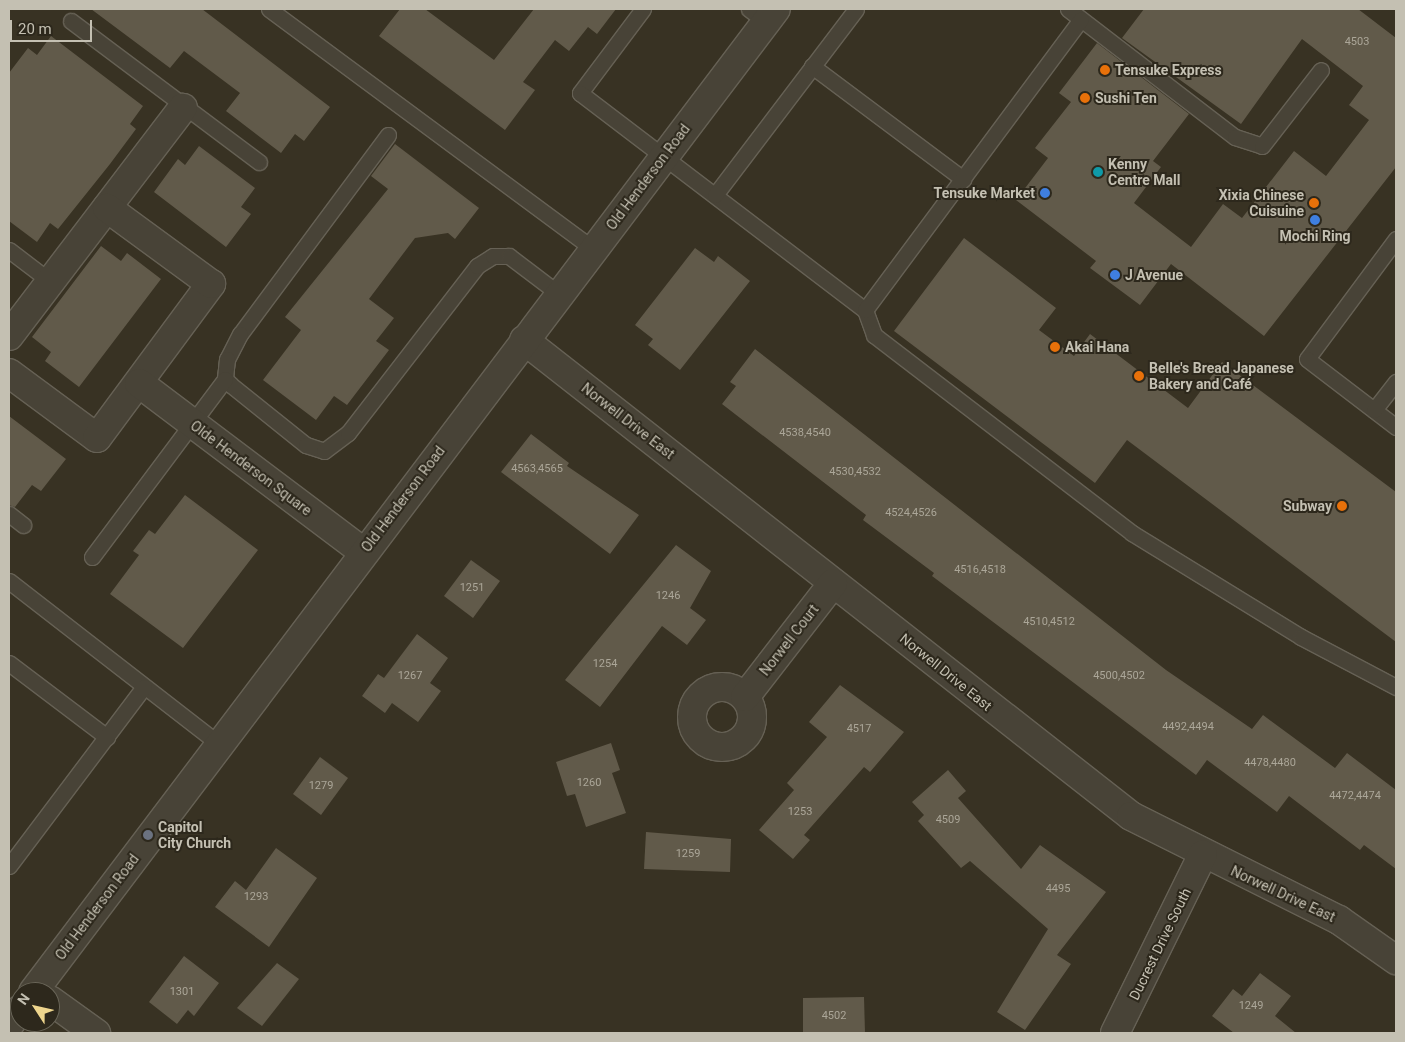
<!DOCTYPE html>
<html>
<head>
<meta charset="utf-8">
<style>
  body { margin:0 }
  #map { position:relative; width:1405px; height:1042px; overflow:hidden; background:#383223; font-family:Roboto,sans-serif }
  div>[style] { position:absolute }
  .building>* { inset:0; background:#615a4a }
  .roads { filter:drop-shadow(1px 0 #666155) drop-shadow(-1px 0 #666155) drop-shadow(0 1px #666155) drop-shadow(0 -1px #666155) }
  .lane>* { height:15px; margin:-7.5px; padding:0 7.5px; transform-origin:7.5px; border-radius:7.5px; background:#484337 }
  .street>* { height:28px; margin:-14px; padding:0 14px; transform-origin:14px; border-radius:14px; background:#484337 }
  .street>.ring { margin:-14px; padding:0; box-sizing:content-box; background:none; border:28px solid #484337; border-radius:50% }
  .dots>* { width:14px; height:14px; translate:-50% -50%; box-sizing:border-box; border:2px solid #2d281c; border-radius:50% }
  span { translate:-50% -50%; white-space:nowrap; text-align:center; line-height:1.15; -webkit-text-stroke:4px #2d281c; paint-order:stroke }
  .number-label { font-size:11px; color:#aba698 }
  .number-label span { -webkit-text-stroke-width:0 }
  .poi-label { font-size:14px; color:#c4c0b2; font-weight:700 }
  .left { translate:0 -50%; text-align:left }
  .right { translate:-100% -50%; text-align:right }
  .street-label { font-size:14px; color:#c4c0b2 }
  .frame { position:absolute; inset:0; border:10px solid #c4c0b2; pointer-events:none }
  .north { position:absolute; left:10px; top:982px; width:50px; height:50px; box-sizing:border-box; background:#2d281c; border:1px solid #696558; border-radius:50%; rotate:305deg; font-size:14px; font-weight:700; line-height:20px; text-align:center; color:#c4c0b2 }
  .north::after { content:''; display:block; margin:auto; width:18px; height:22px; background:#eed58d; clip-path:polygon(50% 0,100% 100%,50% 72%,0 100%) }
  .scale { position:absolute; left:10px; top:20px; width:82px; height:22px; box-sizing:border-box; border:2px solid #c4c0b2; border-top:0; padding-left:6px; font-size:15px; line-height:18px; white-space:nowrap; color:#c4c0b2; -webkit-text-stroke:4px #2d281c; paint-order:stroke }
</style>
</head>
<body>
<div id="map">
  <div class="building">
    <i style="clip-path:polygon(91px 9px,202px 9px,330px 107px,304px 141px,295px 134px,281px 153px,226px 111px,240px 93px,184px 51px,170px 68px)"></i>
    <i style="clip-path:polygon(400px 9px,425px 9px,494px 60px,534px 9px,616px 9px,597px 34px,588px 27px,569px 51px,555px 40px,523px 82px,535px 90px,505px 130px,379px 36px)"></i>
    <i style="clip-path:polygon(1144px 9px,1358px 9px,1396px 38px,1396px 167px,1264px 336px,1171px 264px,1140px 305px,1090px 268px,1096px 261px,1016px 200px,1048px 158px,1035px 148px,1071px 102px,1059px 93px,1097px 43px,1189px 114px,1153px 161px,1161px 167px,1134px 203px,1191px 247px,1223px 204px,1242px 218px,1294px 151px,1326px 176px,1369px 120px,1349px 105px,1363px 86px,1302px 39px,1241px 124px,1122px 38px)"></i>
    <i style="clip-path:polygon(51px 36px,143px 106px,130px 124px,136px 129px,110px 164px,58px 229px,50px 223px,37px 242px,9px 221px,9px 73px,28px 48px,37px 55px)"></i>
    <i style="clip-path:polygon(395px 144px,479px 208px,455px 239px,448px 233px,415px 238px,369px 299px,394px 318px,376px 341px,389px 350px,347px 405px,334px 396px,316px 420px,263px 380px,301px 330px,285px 317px,388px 189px,371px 176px)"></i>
    <i style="clip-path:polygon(199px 146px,255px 188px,241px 207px,251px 214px,226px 247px,154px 192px,178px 159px,185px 165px)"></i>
    <i style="clip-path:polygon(964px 238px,1056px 308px,1039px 330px,1074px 356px,1090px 334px,1188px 408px,1222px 362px,1396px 492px,1396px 642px,1127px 440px,1095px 483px,894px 331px)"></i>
    <i style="clip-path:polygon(101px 246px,121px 261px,127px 253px,161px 279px,79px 387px,45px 361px,51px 352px,32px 337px)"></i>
    <i style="clip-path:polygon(695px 248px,714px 262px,718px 256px,750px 281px,680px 370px,648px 345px,653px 339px,635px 325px)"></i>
    <i style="clip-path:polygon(755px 349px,1166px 670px,1252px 729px,1263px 715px,1335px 768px,1347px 753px,1396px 790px,1396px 869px,1364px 845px,1360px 850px,1289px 796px,1277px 812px,1207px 760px,1196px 775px,932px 576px,934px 573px,863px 520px,866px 515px,722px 404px,736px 386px,730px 382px)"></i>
    <i style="clip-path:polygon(9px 416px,66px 459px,41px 491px,32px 485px,15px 507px,9px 505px)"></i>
    <i style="clip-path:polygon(531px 434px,569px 463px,567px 466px,639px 515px,610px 554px,501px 472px)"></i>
    <i style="clip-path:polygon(185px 495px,258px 550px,183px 648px,110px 594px,139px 555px,133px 551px,149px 530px,155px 534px)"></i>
    <i style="clip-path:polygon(676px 545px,711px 571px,690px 608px,706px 620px,687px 645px,662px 626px,600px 707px,565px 680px)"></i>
    <i style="clip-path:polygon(471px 560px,500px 581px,473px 618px,444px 596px)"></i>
    <i style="clip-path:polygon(417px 634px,448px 658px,430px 683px,441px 691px,418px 722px,392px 703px,385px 713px,362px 696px,378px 674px,384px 678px)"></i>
    <i style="clip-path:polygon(840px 685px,904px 732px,870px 772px,864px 767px,804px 835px,810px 840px,793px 859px,759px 830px,794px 790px,787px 783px,827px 737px,809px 722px)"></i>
    <i style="clip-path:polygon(611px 743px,620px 770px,612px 773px,626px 813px,586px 827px,575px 794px,567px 796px,556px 762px)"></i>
    <i style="clip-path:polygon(320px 757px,348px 778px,321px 815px,293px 794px)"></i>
    <i style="clip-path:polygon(948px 770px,966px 791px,958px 798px,1021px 869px,1040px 845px,1106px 892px,1057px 955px,1071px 964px,1025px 1030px,997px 1012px,1048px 929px,970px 861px,961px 868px,918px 821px,924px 815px,912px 802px)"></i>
    <i style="clip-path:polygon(646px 832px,731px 839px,730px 872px,644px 869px)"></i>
    <i style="clip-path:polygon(276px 848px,317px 878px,269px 947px,215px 907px,235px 881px,246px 890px)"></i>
    <i style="clip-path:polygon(184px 956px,219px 983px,194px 1016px,188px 1010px,177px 1024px,149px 1002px)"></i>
    <i style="clip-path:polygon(277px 963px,299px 979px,262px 1026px,237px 1008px)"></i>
    <i style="clip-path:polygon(1260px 973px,1291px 996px,1275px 1016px,1296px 1033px,1234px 1033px,1212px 1016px,1233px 989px,1242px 996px)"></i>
    <i style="clip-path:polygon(864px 997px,865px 1033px,803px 1033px,803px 998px)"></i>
  </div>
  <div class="roads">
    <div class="lane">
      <i style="left:269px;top:9px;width:403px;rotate:36.5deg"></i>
      <i style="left:643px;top:9px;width:105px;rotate:126.9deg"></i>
      <i style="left:580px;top:93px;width:358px;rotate:37.3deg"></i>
      <i style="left:865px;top:310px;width:27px;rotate:70deg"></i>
      <i style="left:874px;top:335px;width:325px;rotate:37.5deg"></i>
      <i style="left:1132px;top:533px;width:198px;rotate:31.6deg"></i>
      <i style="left:1301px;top:637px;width:107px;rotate:27.8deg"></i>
      <i style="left:749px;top:9px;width:21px;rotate:37deg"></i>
      <i style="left:1068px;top:9px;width:210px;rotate:37.5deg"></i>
      <i style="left:1235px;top:137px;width:28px;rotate:18deg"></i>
      <i style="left:1262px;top:146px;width:96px;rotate:-52.2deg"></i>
      <i style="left:71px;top:21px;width:235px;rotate:36.9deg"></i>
      <i style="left:812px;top:66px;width:189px;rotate:36.8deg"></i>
      <i style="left:388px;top:135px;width:248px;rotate:126.6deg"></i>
      <i style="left:240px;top:334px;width:28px;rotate:117deg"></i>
      <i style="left:227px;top:359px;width:20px;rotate:96deg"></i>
      <i style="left:225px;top:379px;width:8px;rotate:45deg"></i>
      <i style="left:231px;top:385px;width:96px;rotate:38.7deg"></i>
      <i style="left:306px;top:445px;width:19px;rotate:18deg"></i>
      <i style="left:324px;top:451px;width:30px;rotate:-37deg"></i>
      <i style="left:348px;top:433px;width:211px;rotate:-52.3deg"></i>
      <i style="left:477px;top:266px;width:19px;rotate:-32deg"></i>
      <i style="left:493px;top:256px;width:16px"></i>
      <i style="left:509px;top:256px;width:63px;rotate:37.2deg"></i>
      <i style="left:715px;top:195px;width:233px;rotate:-52.8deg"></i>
      <i style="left:1396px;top:239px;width:149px;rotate:126.6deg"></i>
      <i style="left:1307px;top:359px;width:112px;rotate:37.4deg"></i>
      <i style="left:9px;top:250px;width:53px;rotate:37.3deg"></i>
      <i style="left:865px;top:310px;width:362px;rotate:-53.4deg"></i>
      <i style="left:1374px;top:410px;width:36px;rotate:-52deg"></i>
      <i style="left:9px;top:514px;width:18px;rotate:38deg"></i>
      <i style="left:92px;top:557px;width:222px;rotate:-53.2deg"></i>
      <i style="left:9px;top:581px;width:264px;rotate:37.8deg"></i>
      <i style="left:9px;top:663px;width:123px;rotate:37.1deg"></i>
      <i style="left:9px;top:866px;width:224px;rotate:-53deg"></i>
    </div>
    <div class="street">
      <i style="left:9px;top:336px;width:287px;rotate:-52.7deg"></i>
      <i style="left:524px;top:340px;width:771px;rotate:38.1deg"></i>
      <i style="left:1131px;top:816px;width:233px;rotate:26.6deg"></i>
      <i style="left:1339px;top:920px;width:70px;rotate:35.1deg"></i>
      <i style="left:9px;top:373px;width:109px;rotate:36.5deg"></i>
      <i style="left:97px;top:438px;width:192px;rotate:-53.5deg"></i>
      <i style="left:211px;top:284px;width:129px;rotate:-143.8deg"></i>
      <i style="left:139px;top:383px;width:281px;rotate:37deg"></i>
      <i class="ring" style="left:692px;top:687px;width:32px;height:32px"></i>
      <i style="left:745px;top:697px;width:144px;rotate:-52.3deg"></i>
      <i style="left:33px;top:992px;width:1232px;rotate:-52.92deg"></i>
      <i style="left:50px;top:1000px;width:57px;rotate:35.7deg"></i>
      <i style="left:9px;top:1025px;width:19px;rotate:-54deg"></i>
      <i style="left:1115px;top:1033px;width:199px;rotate:-63.8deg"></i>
    </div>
  </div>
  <div class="dots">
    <i style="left:1105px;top:70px;background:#e8710a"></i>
    <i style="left:1085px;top:98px;background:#e8710a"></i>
    <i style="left:1098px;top:172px;background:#0f9aa8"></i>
    <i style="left:1045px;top:193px;background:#3f7fe0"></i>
    <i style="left:1314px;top:203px;background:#e8710a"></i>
    <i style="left:1315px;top:220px;background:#3f7fe0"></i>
    <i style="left:1115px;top:275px;background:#3f7fe0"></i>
    <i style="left:1055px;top:347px;background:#e8710a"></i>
    <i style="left:1139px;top:376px;background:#e8710a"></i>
    <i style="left:1342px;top:506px;background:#e8710a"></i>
    <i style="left:148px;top:835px;background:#6b7280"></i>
  </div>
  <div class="number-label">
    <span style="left:1357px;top:42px">4503</span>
    <span style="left:805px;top:433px">4538,4540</span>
    <span style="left:537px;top:469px">4563,4565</span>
    <span style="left:855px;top:472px">4530,4532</span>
    <span style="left:911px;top:513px">4524,4526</span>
    <span style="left:980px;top:570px">4516,4518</span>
    <span style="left:472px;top:588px">1251</span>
    <span style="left:668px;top:596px">1246</span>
    <span style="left:1049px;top:622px">4510,4512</span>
    <span style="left:605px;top:664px">1254</span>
    <span style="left:410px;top:676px">1267</span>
    <span style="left:1119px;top:676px">4500,4502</span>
    <span style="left:1188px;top:727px">4492,4494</span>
    <span style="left:859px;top:729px">4517</span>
    <span style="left:1270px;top:763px">4478,4480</span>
    <span style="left:589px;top:783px">1260</span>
    <span style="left:321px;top:786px">1279</span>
    <span style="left:1355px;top:796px">4472,4474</span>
    <span style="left:800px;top:812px">1253</span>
    <span style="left:948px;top:820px">4509</span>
    <span style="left:688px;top:854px">1259</span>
    <span style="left:1058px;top:889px">4495</span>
    <span style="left:256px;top:897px">1293</span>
    <span style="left:182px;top:992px">1301</span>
    <span style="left:1251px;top:1006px">1249</span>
    <span style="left:834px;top:1016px">4502</span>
  </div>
  <div class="poi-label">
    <span class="left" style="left:1115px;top:70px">Tensuke Express</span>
    <span class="left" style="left:1095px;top:98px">Sushi Ten</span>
    <span class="left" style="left:1108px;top:172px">Kenny<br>Centre Mall</span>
    <span class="right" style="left:1035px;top:193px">Tensuke Market</span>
    <span class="right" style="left:1304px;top:203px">Xixia Chinese<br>Cuisuine</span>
    <span style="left:1315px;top:236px">Mochi Ring</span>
    <span class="left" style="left:1125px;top:275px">J Avenue</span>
    <span class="left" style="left:1065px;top:347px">Akai Hana</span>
    <span class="left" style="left:1149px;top:376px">Belle's Bread Japanese<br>Bakery and Café</span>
    <span class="right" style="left:1332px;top:506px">Subway</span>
    <span class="left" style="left:158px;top:835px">Capitol<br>City Church</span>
  </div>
  <div class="street-label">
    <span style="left:648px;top:177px;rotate:-53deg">Old Henderson Road</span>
    <span style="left:628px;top:421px;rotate:38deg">Norwell Drive East</span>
    <span style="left:251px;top:468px;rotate:37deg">Olde Henderson Square</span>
    <span style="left:403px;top:499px;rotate:-53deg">Old Henderson Road</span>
    <span style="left:789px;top:640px;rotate:-52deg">Norwell Court</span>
    <span style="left:946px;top:672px;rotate:39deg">Norwell Drive East</span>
    <span style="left:1283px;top:894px;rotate:25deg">Norwell Drive East</span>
    <span style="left:97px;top:907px;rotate:-53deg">Old Henderson Road</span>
    <span style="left:1160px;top:944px;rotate:-64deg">Ducrest Drive South</span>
  </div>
  <div class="frame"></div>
  <div class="north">N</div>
  <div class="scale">20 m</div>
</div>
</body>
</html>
